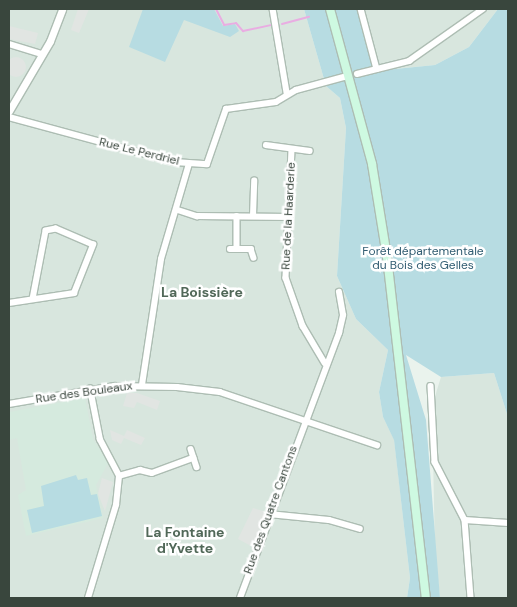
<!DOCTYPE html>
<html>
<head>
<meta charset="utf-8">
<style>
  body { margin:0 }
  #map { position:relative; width:517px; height:607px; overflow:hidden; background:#eaf3ed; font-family:"DM Sans",sans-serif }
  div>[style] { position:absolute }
  .residential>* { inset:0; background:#d8e6de }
  .education>* { inset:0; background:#d5eade }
  .green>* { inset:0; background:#b7dce2 }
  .parking>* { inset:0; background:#e1e5e2 }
  .round { border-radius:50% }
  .stream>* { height:2px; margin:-1px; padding:0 1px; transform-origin:1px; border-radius:1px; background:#e9ade2 }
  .roads { filter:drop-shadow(1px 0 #adbdb3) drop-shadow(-1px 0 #adbdb3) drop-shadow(0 1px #adbdb3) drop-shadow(0 -1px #adbdb3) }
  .minor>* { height:5.5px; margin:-2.75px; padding:0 2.75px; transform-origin:2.75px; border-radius:2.75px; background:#fff }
  .tertiary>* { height:7px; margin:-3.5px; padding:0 3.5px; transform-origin:3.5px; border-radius:3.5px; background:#fff }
  .secondary>* { height:8px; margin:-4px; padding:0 4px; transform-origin:4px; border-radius:4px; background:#cef9e1 }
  span { translate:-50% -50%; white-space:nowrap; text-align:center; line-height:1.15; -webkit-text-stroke:5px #fff; paint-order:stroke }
  .street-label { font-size:12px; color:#39463d }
  .park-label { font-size:12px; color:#325d72 }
  .neighbourhood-label { font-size:14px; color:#516858; font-weight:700 }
  .frame { position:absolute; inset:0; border:10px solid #39463d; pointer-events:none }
</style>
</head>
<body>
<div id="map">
  <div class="residential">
    <i style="clip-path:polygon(9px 9px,304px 9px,326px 86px,340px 98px,346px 128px,337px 276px,356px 319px,388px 350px,379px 392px,383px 417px,394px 439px,410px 578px,407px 598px,9px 598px)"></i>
    <i style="clip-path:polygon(357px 9px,498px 9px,469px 47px,435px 65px,374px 71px)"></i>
    <i style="clip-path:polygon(494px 373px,508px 417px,508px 598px,440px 598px,435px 552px,432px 406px,441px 377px)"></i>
  </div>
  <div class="education">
    <i style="clip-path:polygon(85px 398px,93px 439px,108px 463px,96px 485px,103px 518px,26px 536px,18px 495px,26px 490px,17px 438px,9px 440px,9px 412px)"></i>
  </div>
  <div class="green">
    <i style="clip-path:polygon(143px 9px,214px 9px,223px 26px,235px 24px,239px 31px,230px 37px,184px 20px,165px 62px,129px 47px)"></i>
    <i style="clip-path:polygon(304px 9px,357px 9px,375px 71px,435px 65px,469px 47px,498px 9px,508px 9px,508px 417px,494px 373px,441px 377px,406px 355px,426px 420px,440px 598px,407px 598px,410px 578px,394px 440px,383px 417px,379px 392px,388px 350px,356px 319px,337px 276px,346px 128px,340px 98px,326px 86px)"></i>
    <i style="clip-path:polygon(76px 475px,78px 480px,87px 478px,91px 495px,97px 494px,102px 516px,32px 533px,27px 510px,44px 506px,41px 486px)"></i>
  </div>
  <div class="parking">
    <i style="clip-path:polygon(78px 9px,89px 9px,79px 33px,71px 30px)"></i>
    <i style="clip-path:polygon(9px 26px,38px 33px,35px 44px,9px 39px)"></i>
    <i class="round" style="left:6px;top:57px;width:20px;height:20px"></i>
    <i style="clip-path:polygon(127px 393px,137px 393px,160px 401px,157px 410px,137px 402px,134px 408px,123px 406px)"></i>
    <i style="clip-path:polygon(110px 430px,124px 436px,127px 430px,145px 438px,141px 445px,124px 438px,121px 444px,112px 440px)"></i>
    <i style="clip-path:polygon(102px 478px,113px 482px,105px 511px,98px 494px)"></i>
    <i style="clip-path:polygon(253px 508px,266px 512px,253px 547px,238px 539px)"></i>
  </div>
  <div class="stream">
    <i style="left:216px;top:9px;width:18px;rotate:63deg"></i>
    <i style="left:224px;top:25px;width:12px;rotate:-9deg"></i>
    <i style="left:236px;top:23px;width:11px;rotate:49deg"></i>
    <i style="left:243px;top:31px;width:33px;rotate:-12deg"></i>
    <i style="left:282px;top:24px;width:28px;rotate:-15deg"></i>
  </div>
  <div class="roads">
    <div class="minor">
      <i style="left:273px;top:9px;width:85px;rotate:80.5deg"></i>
      <i style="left:361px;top:9px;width:62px;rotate:75.1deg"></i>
      <i style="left:9px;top:44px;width:34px;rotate:17deg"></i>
      <i style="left:357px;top:74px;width:54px;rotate:-14deg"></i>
      <i style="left:409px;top:61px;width:90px;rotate:-35.1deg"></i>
      <i style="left:9px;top:117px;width:172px;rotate:15.2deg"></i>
      <i style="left:175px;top:162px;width:32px;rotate:4deg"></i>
      <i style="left:207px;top:164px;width:58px;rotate:-70.9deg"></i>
      <i style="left:226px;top:109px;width:50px;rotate:-8deg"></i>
      <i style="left:276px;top:102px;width:23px;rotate:-31deg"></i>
      <i style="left:296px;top:90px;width:50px;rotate:-15.2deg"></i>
      <i style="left:266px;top:145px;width:44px;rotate:7.8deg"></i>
      <i style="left:292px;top:150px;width:128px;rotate:92.7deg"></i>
      <i style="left:286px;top:278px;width:51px;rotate:70.5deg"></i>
      <i style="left:303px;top:326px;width:43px;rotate:59.3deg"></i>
      <i style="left:178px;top:210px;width:20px;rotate:18deg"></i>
      <i style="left:197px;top:216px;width:93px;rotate:0.6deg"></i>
      <i style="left:237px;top:216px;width:33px;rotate:90deg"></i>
      <i style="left:253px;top:216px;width:35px;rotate:-88deg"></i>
      <i style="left:230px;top:249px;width:21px"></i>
      <i style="left:251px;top:249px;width:9px;rotate:72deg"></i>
      <i style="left:9px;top:303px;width:66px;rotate:-8.7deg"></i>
      <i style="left:74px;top:293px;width:52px;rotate:-68.4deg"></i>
      <i style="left:93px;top:245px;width:40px;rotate:-156.6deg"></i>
      <i style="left:56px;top:229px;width:10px;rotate:169deg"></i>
      <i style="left:46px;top:231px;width:69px;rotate:100.8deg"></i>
      <i style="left:142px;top:385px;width:127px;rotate:-81.4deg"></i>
      <i style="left:161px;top:259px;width:99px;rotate:-73.6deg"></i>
      <i style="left:431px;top:386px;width:76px;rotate:87deg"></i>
      <i style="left:435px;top:462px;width:65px;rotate:62.7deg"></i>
      <i style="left:465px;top:520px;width:78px;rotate:85.6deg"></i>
      <i style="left:9px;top:404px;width:107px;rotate:-9.7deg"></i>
      <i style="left:114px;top:386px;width:63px;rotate:0.9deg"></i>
      <i style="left:177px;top:387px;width:43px;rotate:6.6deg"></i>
      <i style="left:220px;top:392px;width:166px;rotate:18.7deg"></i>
      <i style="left:191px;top:449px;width:19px;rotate:72deg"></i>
      <i style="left:119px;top:476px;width:22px;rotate:-16deg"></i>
      <i style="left:140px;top:470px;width:12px;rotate:14deg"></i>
      <i style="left:152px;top:473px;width:44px;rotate:-20.1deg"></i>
      <i style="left:269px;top:514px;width:60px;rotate:5.7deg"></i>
      <i style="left:329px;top:520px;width:32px;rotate:16deg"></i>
      <i style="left:465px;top:520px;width:43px;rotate:4deg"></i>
      <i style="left:88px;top:598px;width:97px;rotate:-73.2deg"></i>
      <i style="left:116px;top:505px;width:29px;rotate:-84deg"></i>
      <i style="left:119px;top:476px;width:41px;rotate:-117.8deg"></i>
      <i style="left:100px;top:440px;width:52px;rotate:-101.1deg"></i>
      <i style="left:240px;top:598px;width:283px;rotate:-69.5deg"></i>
      <i style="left:339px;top:333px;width:18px;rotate:-77deg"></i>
      <i style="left:343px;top:315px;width:23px;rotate:-100deg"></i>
    </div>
    <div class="tertiary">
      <i style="left:9px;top:111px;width:81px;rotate:-59.6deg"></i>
      <i style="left:50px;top:41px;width:34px;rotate:-69deg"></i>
    </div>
    <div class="secondary">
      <i style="left:330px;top:9px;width:161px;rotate:74.8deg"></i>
      <i style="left:372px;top:164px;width:94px;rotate:80.8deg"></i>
      <i style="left:387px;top:257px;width:343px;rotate:83.5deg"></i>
    </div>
  </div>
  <div class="street-label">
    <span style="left:139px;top:152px;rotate:14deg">Rue Le Perdriel</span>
    <span style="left:289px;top:216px;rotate:-87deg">Rue de la Haarderie</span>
    <span style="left:84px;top:393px;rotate:-8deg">Rue des Bouleaux</span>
    <span style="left:271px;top:510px;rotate:-70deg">Rue des Quatre Cantons</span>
  </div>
  <div class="park-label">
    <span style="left:423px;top:259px">Forêt départementale<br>du Bois des Gelles</span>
  </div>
  <div class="neighbourhood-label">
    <span style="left:202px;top:292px">La Boissière</span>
    <span style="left:185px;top:540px">La Fontaine<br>d'Yvette</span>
  </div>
  <div class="frame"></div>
</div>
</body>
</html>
